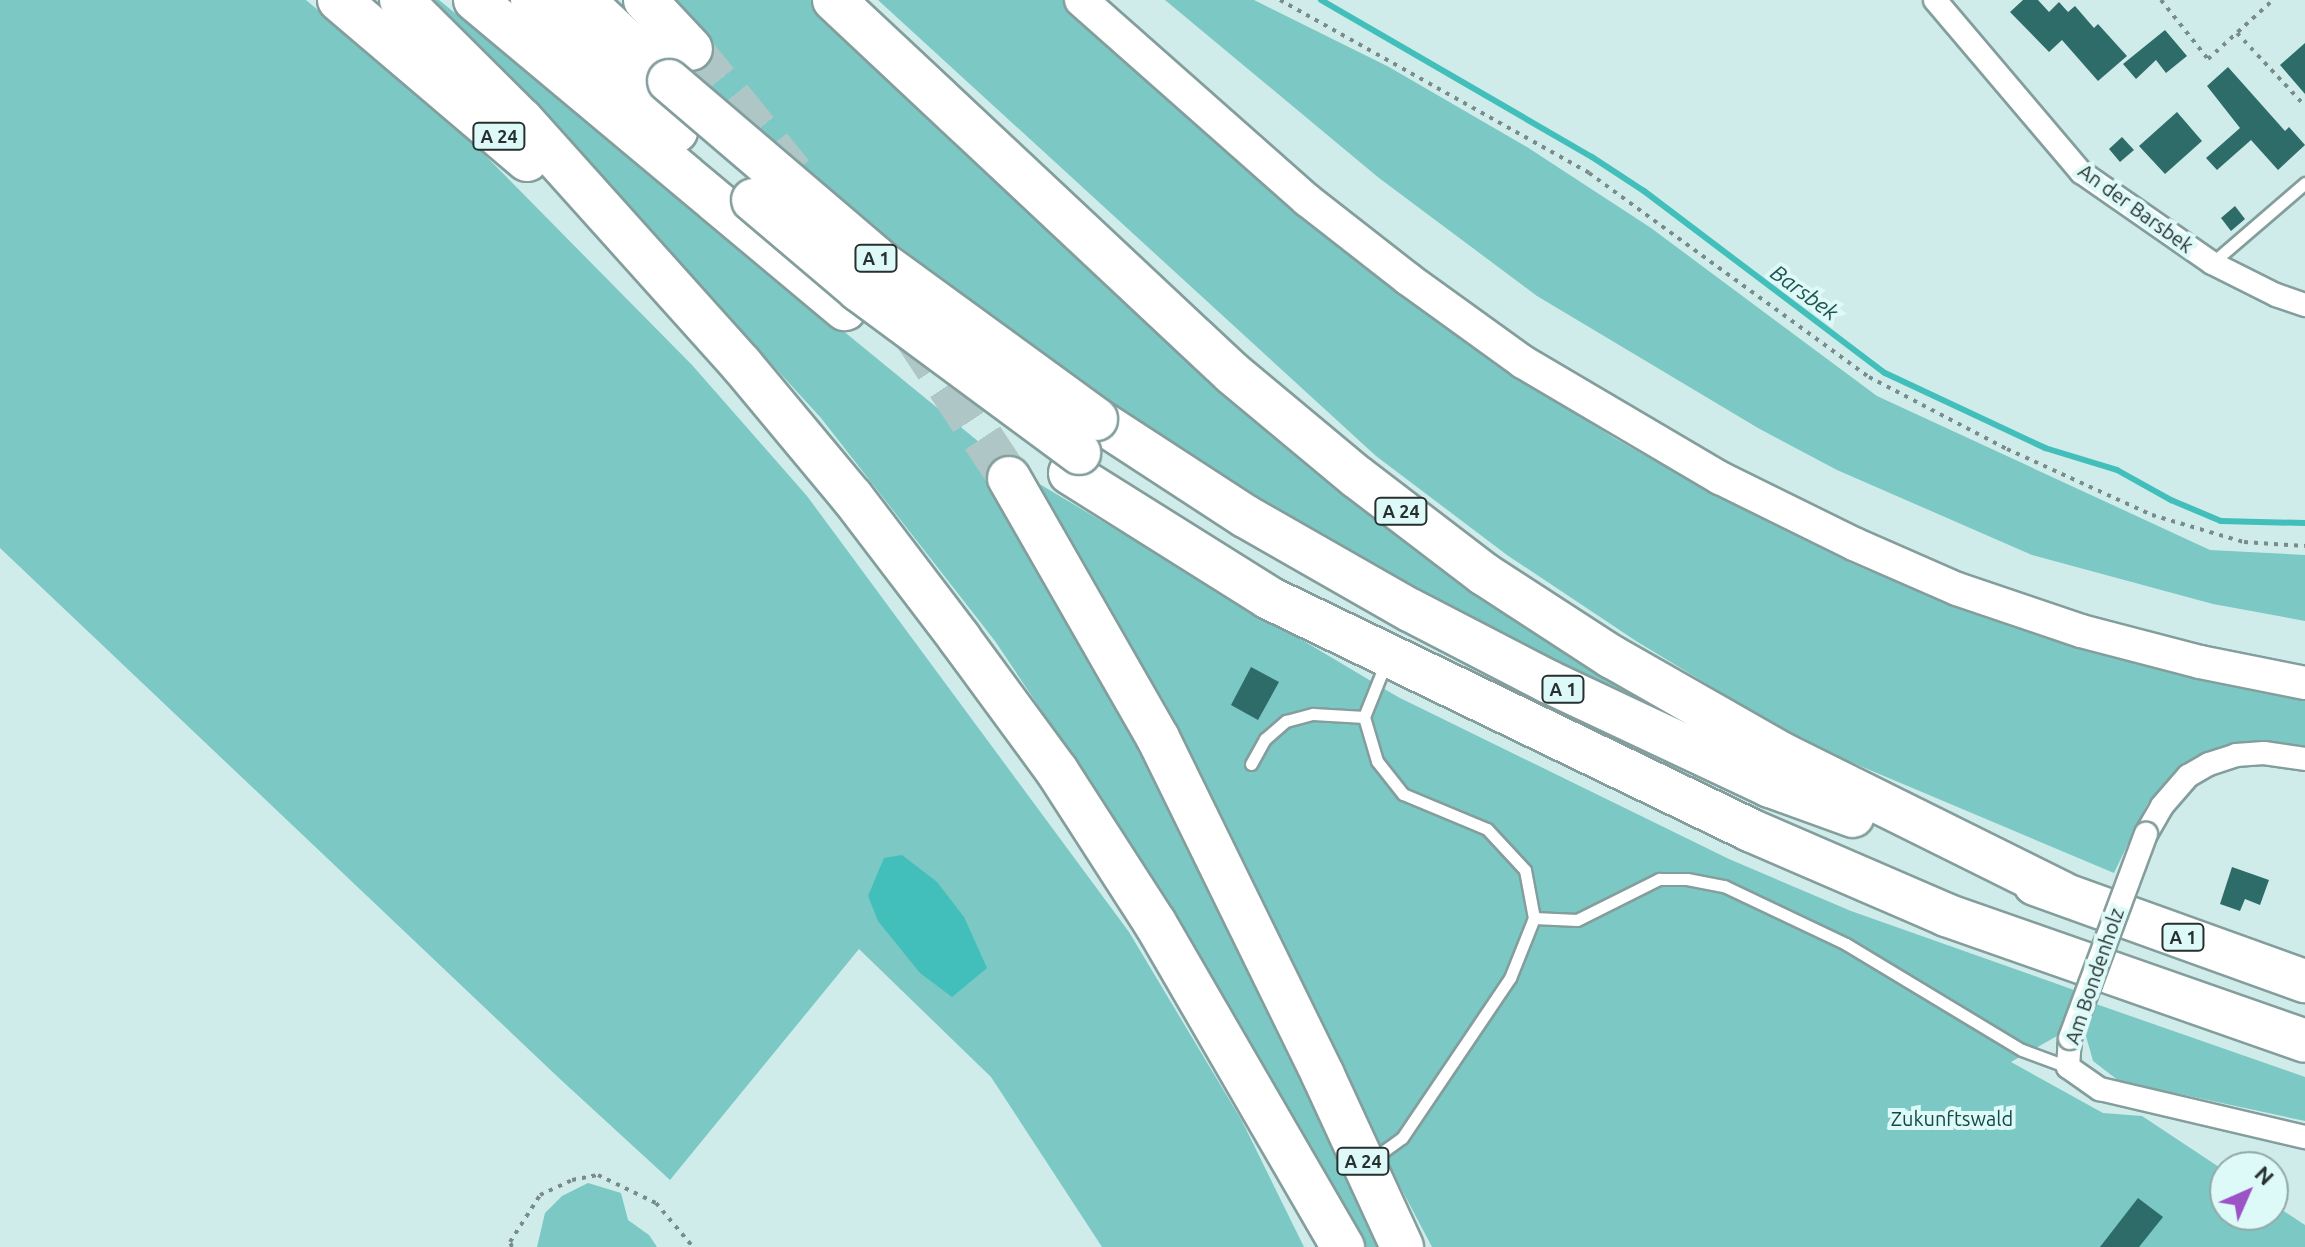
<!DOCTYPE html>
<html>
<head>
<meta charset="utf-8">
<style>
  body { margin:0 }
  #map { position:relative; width:2305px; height:1247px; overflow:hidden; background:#d0ecea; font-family:Ubuntu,sans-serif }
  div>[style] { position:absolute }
  .green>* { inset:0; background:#7bc8c4 }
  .water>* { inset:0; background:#42bfba }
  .stream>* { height:6px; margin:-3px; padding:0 3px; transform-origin:3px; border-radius:3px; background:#42bfba }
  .building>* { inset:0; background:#2d6c69 }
  .motorway-tunnel>* { height:42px; margin-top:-21px; transform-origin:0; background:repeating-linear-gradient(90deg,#aec6c5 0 42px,transparent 0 63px) }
  .path>* { height:4px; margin-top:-2px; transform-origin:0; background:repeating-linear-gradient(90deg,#798c8b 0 4px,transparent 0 10px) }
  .roads { filter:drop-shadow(2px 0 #839e9c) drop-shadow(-2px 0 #839e9c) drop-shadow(0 2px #839e9c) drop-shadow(0 -2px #839e9c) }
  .service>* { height:11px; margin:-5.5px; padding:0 5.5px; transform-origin:5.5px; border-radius:5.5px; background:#fff }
  .minor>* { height:22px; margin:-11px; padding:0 11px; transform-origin:11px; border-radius:11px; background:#fff }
  .secondary>* { height:32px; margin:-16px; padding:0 16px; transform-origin:16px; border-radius:16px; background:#fff }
  .motorway>* { height:42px; margin:-21px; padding:0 21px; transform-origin:21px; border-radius:21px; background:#fff }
  .bridges { filter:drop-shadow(2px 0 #839e9c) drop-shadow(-2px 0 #839e9c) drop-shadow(0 2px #839e9c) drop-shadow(0 -2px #839e9c) }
  .minor-bridge>* { height:22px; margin:-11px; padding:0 11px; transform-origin:11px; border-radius:11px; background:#fff }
  .motorway-bridge>* { height:42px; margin:-21px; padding:0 21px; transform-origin:21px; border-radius:21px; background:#fff }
  span { translate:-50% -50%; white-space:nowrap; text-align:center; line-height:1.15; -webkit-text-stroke:8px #ddfaf8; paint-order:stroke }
  .shield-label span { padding:2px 6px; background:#ddfaf8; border:2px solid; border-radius:6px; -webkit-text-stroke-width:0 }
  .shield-label { font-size:18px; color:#25302f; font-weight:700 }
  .street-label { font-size:20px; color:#25302f }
  .park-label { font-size:20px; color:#134947 }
  .water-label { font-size:22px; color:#1f5351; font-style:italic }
  .north { position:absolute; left:2209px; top:1151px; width:80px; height:80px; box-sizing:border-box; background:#ddfaf8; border:2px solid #93a9a8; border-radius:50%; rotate:45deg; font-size:22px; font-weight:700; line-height:32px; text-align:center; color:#25302f }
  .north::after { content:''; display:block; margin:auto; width:28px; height:36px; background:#9c53c5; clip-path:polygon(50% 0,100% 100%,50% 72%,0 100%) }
</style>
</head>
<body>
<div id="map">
  <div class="green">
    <i style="clip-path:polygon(0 0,306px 0,463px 133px,692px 365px,807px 496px,1129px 932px,1242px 1121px,1304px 1247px,1102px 1247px,991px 1077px,859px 949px,670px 1180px,560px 1079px,0 548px)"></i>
    <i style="clip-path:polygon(420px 0,439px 0,979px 442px,970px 450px,1079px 632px,1211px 886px,1380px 1247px,1354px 1247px,1082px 771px,995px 641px,821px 418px,618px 196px)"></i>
    <i style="clip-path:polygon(672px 0,813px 0,1057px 229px,1681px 714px,1680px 721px,1530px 648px,1375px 565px,1228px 479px,1102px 398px,963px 296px,758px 136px,675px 62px)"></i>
    <i style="clip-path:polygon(878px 0,1063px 0,1295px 208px,1394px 289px,1519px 377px,1614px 438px,1726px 501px,1853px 564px,1954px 606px,2082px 648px,2202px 679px,2305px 697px,2305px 748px,2236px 742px,2200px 754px,2177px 771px,2147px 804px,2114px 873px,1801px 741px,1636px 641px,1507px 555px,1376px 456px)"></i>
    <i style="clip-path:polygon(1165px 0,1254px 0,1389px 67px,1527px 147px,1651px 228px,1877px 396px,2210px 550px,2305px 555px,2305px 621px,2213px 604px,2032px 555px,1837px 470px,1758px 428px,1537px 296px,1379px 178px)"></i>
    <i style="clip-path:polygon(1026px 476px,1398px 697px,1729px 859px,1851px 911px,2074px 990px,2057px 1036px,2011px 1062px,2103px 1113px,2142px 1116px,2225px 1171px,2225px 1215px,2273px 1215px,2273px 1204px,2305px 1225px,2305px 1247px,1432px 1247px)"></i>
    <i style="clip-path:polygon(2096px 1004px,2305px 1077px,2305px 1121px,2119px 1081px,2093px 1061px,2086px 1036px)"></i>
    <i style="clip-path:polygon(588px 1183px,621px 1193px,628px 1220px,649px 1235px,657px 1247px,537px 1247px,545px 1213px,562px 1196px)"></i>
  </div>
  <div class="water">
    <i style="clip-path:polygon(902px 855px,937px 882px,964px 917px,987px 968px,952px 997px,920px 973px,878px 921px,868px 896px,884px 858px)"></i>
  </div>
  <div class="stream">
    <i style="left:1321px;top:0;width:313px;rotate:30.1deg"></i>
    <i style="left:1592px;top:157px;width:62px;rotate:33.2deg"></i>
    <i style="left:1644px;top:191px;width:302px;rotate:37.1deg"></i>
    <i style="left:1885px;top:373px;width:177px;rotate:25.1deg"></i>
    <i style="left:2045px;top:448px;width:75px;rotate:17deg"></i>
    <i style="left:2117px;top:470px;width:62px;rotate:29.1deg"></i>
    <i style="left:2171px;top:500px;width:54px;rotate:22.8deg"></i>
    <i style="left:2221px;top:521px;width:84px;rotate:1.4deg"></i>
  </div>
  <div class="building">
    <i style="clip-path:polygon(2023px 0,2038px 0,2049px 12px,2059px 2px,2068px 12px,2075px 6px,2094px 28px,2098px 24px,2127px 56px,2098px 81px,2062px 40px,2049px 52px,2010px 12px)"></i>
    <i style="clip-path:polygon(2165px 30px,2187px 56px,2166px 73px,2156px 60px,2136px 79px,2123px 64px)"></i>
    <i style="clip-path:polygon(2305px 43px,2305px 94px,2280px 65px)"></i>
    <i style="clip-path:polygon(2228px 67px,2285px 131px,2289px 127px,2305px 145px,2278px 170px,2251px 140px,2217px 170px,2206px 158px,2240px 128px,2207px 86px)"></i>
    <i style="clip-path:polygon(2177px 112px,2202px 141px,2165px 174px,2139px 146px)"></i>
    <i style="clip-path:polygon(2122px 137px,2134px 150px,2120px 162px,2109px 149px)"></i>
    <i style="clip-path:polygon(2235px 206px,2245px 219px,2231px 231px,2221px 218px)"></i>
    <i style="clip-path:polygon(1251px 667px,1279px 682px,1258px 720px,1231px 705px)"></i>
    <i style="clip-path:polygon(2232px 867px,2269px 880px,2260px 905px,2245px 899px,2240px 911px,2220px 904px)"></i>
    <i style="clip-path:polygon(2138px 1198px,2163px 1217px,2139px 1247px,2100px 1247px)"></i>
  </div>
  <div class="motorway-tunnel">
    <i style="left:691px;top:49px;width:161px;rotate:50.8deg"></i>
    <i style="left:913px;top:333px;width:174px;rotate:56.5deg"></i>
  </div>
  <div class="path">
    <i style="left:1280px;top:0;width:354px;rotate:29.2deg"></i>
    <i style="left:1589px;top:173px;width:346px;rotate:36.1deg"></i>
    <i style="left:1869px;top:377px;width:156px;rotate:27.6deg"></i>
    <i style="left:2007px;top:449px;width:159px;rotate:24.5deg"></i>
    <i style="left:2152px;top:515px;width:96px;rotate:16.4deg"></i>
    <i style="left:2244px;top:542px;width:61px;rotate:3.8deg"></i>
    <i style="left:2161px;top:0;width:75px;rotate:51.5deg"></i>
    <i style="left:2208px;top:59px;width:88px;rotate:-42.2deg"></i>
    <i style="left:2237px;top:33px;width:100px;rotate:47deg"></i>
    <i style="left:512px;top:1247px;width:5px;rotate:-112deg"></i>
    <i style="left:510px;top:1242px;width:56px;rotate:-57.4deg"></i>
    <i style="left:540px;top:1195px;width:35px;rotate:-25deg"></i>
    <i style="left:572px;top:1180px;width:26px;rotate:-11deg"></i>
    <i style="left:598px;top:1175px;width:64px;rotate:25.8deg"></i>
    <i style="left:656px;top:1203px;width:57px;rotate:49.9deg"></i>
  </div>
  <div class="roads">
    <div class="service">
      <i style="left:2212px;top:263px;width:123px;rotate:-40.7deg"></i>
      <i style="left:1386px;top:662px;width:59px;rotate:111.8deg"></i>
      <i style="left:1364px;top:717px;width:46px;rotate:73.5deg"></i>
      <i style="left:1377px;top:761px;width:42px;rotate:51.8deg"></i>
      <i style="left:1403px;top:794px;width:91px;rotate:22.6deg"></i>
      <i style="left:1487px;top:829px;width:56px;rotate:47.2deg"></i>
      <i style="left:1525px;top:870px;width:49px;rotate:79.4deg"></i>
      <i style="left:1251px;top:764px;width:29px;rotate:-61deg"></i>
      <i style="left:1265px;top:739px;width:28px;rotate:-41deg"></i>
      <i style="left:1286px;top:721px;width:28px;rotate:-15deg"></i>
      <i style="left:1313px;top:714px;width:51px;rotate:3.4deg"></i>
      <i style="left:1370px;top:1161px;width:39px;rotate:-36deg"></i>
      <i style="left:1402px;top:1138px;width:193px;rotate:-56deg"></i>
      <i style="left:1510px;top:978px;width:65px;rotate:-68.2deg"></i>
      <i style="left:1534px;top:918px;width:43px;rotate:2.7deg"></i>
      <i style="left:1577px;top:920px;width:92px;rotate:-26.6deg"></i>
      <i style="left:1659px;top:879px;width:28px"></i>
      <i style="left:1687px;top:879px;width:38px;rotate:11deg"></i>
      <i style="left:1724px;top:886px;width:135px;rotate:25.4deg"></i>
      <i style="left:1846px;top:944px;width:205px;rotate:31.1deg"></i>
      <i style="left:2022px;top:1050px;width:49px;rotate:20.3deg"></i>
    </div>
    <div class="minor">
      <i style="left:1935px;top:0;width:226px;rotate:49.7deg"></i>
      <i style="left:2081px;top:172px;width:160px;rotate:34.8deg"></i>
      <i style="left:2212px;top:263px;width:72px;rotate:26.6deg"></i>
      <i style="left:2276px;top:295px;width:31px;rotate:19deg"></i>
      <i style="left:2146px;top:834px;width:32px;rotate:-60deg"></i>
      <i style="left:2162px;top:806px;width:40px;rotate:-49deg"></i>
      <i style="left:2188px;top:776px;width:24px;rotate:-30deg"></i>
      <i style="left:2209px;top:764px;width:28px;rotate:-18deg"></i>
      <i style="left:2236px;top:755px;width:28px;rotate:-4deg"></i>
      <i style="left:2264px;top:753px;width:41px;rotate:8.3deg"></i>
      <i style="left:2070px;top:1038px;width:29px;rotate:94deg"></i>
      <i style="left:2068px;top:1067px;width:39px;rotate:35deg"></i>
      <i style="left:2100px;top:1089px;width:211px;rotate:13.2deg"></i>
    </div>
    <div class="secondary">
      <i style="left:1081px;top:0;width:302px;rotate:41.5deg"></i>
      <i style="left:1307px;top:200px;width:128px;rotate:38deg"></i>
      <i style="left:1408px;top:279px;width:142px;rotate:35.8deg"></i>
      <i style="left:1523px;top:362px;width:229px;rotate:30.5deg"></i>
      <i style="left:1720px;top:478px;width:149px;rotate:26.2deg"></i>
      <i style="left:1854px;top:544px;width:112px;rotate:23.6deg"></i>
      <i style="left:1957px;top:589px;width:131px;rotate:18.7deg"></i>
      <i style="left:2081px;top:631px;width:123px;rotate:14.6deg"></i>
      <i style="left:2200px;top:662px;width:107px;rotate:11.3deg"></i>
    </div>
    <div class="motorway">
      <i style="left:339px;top:0;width:247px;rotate:40.4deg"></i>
      <i style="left:401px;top:0;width:170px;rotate:44.8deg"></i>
      <i style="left:522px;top:120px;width:328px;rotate:48.1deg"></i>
      <i style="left:741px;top:364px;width:173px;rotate:50.2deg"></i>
      <i style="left:852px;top:497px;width:178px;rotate:52.7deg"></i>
      <i style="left:960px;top:639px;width:164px;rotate:53.7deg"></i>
      <i style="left:1057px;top:771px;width:181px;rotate:57.2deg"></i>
      <i style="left:1155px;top:923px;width:375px;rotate:59.9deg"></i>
      <i style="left:475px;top:0;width:482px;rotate:39.9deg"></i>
      <i style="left:532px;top:0;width:195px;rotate:42.3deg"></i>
      <i style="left:583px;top:0;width:118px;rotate:43.3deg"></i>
      <i style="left:645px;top:0;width:67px;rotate:46.8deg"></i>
      <i style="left:834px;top:0;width:545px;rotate:43.14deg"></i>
      <i style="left:1232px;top:373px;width:163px;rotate:39.8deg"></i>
      <i style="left:1357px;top:477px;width:160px;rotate:37.4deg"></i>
      <i style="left:1484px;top:574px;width:153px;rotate:33deg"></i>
      <i style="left:1612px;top:657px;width:198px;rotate:29.7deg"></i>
      <i style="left:1784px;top:755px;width:310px;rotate:26.4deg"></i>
      <i style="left:1096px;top:419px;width:178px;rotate:33.1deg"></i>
      <i style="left:1245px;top:516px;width:190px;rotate:29.7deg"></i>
      <i style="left:1410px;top:610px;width:157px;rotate:27.4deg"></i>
      <i style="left:1549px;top:682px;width:244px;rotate:25.2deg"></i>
      <i style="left:1770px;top:786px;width:88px;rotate:19.9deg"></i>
      <i style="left:1070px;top:473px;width:235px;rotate:32.1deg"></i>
      <i style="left:1269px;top:598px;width:534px;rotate:25.75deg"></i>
      <i style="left:1750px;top:830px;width:214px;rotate:23.4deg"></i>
      <i style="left:1946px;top:915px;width:380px;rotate:19.3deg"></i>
      <i style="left:1009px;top:478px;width:300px;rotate:60.2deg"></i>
      <i style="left:1158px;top:738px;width:375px;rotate:63.9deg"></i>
      <i style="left:1323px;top:1075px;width:189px;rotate:65.3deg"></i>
      <i style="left:2035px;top:884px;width:287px;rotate:19.8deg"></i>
    </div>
  </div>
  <div class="bridges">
    <div class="minor-bridge">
      <i style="left:2070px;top:1038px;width:218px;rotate:-69.6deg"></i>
    </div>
    <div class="motorway-bridge">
      <i style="left:669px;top:81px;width:280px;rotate:40.5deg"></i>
      <i style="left:882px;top:263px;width:265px;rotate:36.1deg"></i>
      <i style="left:753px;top:200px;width:139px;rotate:40.3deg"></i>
      <i style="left:859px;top:290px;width:274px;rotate:36.5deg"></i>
    </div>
  </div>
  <div class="shield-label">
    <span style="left:499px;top:136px">A 24</span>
    <span style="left:876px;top:258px">A 1</span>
    <span style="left:1401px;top:511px">A 24</span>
    <span style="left:1563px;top:689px">A 1</span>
    <span style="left:2183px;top:937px">A 1</span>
    <span style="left:1363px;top:1161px">A 24</span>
  </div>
  <div class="street-label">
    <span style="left:2136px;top:208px;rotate:36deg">An der Barsbek</span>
    <span style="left:2094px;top:976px;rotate:-71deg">Am Bondenholz</span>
  </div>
  <div class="park-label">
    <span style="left:1952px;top:1118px">Zukunftswald</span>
  </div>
  <div class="water-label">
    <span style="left:1805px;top:292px;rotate:36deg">Barsbek</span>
  </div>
  <div class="north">N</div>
</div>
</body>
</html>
